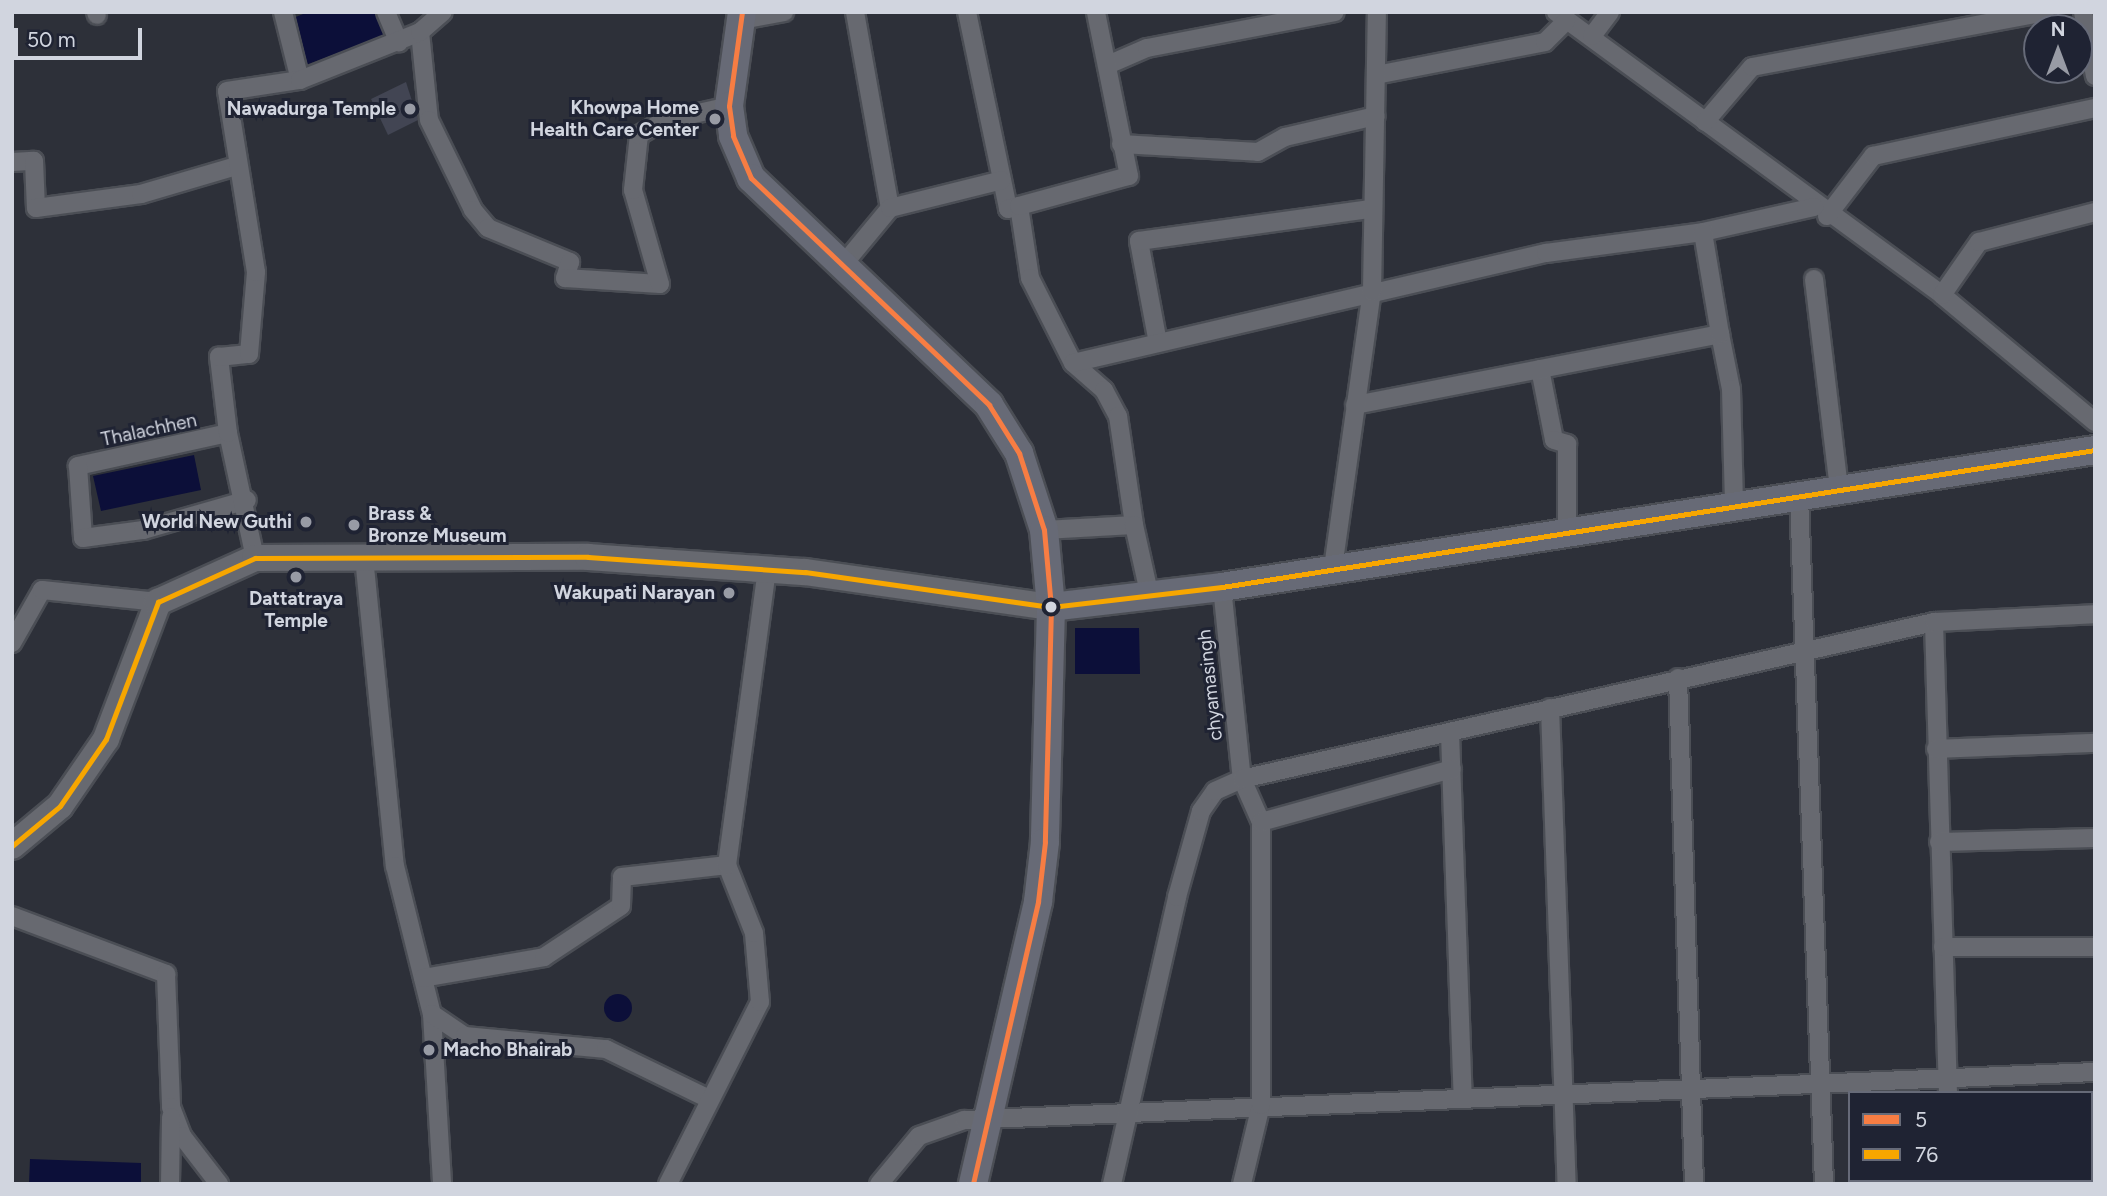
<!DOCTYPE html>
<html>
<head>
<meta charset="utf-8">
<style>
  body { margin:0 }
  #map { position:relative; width:2107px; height:1196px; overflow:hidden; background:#2d3039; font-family:Figtree,sans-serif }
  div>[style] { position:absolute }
  .water>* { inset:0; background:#0c0f39 }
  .round { border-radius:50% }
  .building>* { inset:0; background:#424553 }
  .roads { filter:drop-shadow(2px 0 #4b4e55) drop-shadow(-2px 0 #4b4e55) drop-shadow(0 2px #4b4e55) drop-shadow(0 -2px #4b4e55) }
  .street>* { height:18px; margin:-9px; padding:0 9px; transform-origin:9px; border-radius:9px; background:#676970 }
  .secondary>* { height:26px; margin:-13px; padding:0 13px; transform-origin:13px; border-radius:13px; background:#676970 }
  .primary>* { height:28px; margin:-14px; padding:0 14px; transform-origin:14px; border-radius:14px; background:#676a76 }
  .bus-1>* { height:5px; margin:-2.5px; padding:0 2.5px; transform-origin:2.5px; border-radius:2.5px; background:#f77d43 }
  .bus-2>* { height:5px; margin:-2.5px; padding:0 2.5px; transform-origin:2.5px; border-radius:2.5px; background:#f7a600 }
  .dots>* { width:19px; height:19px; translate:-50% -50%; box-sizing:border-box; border:4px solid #1f2333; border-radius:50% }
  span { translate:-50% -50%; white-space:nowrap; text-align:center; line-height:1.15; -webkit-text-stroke:6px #1f2333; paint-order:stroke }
  .poi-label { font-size:19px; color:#d1d5df; font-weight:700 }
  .right { translate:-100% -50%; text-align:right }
  .left { translate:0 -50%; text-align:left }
  .street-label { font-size:19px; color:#d1d5df }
  .frame { position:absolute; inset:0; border:14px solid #d1d5df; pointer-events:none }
  .legend { position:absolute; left:1848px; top:1091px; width:245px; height:91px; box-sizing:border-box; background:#1f2333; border:2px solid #666a78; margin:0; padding:9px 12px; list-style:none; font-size:21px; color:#d1d5df }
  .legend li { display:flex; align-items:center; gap:14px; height:35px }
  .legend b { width:35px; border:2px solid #666a78 }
  .north { position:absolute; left:2023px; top:14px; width:70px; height:70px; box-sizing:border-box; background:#1f2333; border:2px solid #666a78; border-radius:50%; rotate:0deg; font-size:19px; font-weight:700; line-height:28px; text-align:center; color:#d1d5df }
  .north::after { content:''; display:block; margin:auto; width:24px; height:32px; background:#989ba5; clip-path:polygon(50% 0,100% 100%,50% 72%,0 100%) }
  .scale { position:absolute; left:14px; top:28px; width:128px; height:32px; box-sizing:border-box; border:4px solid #d1d5df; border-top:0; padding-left:9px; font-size:21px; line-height:24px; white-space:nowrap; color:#d1d5df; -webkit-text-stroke:5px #1f2333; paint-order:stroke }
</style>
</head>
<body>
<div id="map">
  <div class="water">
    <i style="clip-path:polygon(308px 12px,383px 12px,392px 33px,303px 66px,286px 21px)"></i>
    <i style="clip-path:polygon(194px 455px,201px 490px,101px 511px,93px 476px)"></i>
    <i style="clip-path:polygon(1075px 628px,1139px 628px,1140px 674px,1075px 674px)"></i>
    <i class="round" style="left:604px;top:994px;width:28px;height:28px"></i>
    <i style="clip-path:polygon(30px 1159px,141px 1163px,141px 1184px,29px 1184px)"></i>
  </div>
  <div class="building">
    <i style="clip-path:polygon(406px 82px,418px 120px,388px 135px,371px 99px)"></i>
  </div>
  <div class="roads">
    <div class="street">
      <i style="left:96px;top:12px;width:3px;rotate:72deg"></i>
      <i style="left:283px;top:12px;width:70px;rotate:76deg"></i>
      <i style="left:386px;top:12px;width:33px;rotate:67deg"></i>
      <i style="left:855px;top:12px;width:199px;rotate:79.9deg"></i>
      <i style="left:967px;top:12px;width:201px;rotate:78.2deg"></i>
      <i style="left:1008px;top:209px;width:11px;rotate:-15deg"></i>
      <i style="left:1019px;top:206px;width:73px;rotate:81.3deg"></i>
      <i style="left:1030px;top:278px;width:95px;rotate:63.2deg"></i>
      <i style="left:1073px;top:363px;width:41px;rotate:41.1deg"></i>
      <i style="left:1104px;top:390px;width:30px;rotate:62deg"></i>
      <i style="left:1118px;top:416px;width:110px;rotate:81.6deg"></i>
      <i style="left:1556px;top:12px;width:479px;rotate:36.2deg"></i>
      <i style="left:1942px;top:295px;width:199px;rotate:39.7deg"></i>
      <i style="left:2083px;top:12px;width:65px;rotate:79.4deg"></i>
      <i style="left:741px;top:20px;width:44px;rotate:-10.5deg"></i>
      <i style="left:420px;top:32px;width:88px;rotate:84.2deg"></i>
      <i style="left:429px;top:120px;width:100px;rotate:63.9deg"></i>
      <i style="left:473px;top:210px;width:23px;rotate:50deg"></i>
      <i style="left:488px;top:228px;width:89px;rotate:22.5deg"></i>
      <i style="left:570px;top:262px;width:17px;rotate:107deg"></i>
      <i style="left:565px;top:278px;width:95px;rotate:3.6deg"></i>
      <i style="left:660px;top:284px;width:98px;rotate:-106deg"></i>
      <i style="left:633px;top:190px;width:55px;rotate:-83.8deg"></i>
      <i style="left:639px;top:135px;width:28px;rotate:-30deg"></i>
      <i style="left:663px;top:121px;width:68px;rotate:-12.8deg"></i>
      <i style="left:1592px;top:36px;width:30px;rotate:-53deg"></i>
      <i style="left:1110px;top:64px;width:40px;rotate:-23.4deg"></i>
      <i style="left:1147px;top:48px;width:191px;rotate:-10.8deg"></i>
      <i style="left:1376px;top:75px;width:172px;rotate:-11deg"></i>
      <i style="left:1545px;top:42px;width:30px;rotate:-45deg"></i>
      <i style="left:1705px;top:122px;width:72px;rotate:-49.5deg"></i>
      <i style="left:1752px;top:67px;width:298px;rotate:-10.6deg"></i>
      <i style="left:1121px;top:144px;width:137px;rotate:3.3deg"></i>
      <i style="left:1258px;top:152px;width:31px;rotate:-29deg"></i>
      <i style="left:1285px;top:137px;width:93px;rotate:-13deg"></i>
      <i style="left:12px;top:162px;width:22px;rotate:-3deg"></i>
      <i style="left:34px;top:161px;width:47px;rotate:87.6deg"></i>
      <i style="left:36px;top:208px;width:106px;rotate:-7.6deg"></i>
      <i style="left:141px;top:194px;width:99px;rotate:-16.4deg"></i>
      <i style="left:1019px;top:206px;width:114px;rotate:-15.3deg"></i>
      <i style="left:1129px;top:176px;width:167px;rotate:-101.4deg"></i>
      <i style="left:1827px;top:216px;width:76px;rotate:-52.5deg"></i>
      <i style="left:1873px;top:156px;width:227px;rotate:-12.2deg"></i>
      <i style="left:842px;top:266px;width:75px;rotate:-50.4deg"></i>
      <i style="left:890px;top:208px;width:115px;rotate:-14deg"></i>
      <i style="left:1814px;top:279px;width:212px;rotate:83.2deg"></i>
      <i style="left:1942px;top:295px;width:65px;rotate:-55.1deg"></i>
      <i style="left:1979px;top:242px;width:120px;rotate:-14.5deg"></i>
      <i style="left:1720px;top:334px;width:56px;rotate:78.7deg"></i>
      <i style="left:1731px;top:389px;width:114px;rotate:88.5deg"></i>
      <i style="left:1158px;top:343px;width:104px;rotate:-100.6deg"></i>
      <i style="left:1139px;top:241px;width:232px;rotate:-7.9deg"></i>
      <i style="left:1073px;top:363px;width:486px;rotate:-13.1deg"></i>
      <i style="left:1546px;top:253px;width:158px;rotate:-7.6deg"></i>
      <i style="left:1703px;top:232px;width:114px;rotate:-12.7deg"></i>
      <i style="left:1540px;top:369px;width:72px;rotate:78.8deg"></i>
      <i style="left:1554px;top:440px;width:14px;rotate:17deg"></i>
      <i style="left:1567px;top:444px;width:86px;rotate:90deg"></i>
      <i style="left:1355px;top:405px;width:372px;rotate:-11deg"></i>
      <i style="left:1720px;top:334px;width:103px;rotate:-99.5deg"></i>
      <i style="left:228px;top:433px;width:154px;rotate:167.6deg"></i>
      <i style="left:78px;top:466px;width:72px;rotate:86deg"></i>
      <i style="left:83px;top:538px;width:61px;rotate:-7.6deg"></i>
      <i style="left:143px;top:530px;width:108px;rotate:-16.1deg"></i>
      <i style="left:1799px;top:496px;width:688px;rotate:87.92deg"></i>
      <i style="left:1044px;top:530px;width:90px;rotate:-3.2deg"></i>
      <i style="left:1134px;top:525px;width:74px;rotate:77.5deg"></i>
      <i style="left:364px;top:557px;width:311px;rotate:84.3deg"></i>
      <i style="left:395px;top:866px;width:153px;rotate:76deg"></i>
      <i style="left:432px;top:1014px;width:170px;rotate:86.6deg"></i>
      <i style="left:255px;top:558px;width:128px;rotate:-102.2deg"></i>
      <i style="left:228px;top:433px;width:77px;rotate:-96.8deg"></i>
      <i style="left:219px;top:357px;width:30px;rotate:-6deg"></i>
      <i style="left:249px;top:354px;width:82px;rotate:-85.1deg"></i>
      <i style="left:256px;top:272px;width:183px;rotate:-99.1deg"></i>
      <i style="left:227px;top:91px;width:74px;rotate:-8.6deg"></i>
      <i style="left:300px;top:80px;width:129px;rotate:-21.8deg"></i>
      <i style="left:420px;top:32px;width:30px;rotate:-41deg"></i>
      <i style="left:1333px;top:568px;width:279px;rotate:-82deg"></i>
      <i style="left:1372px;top:292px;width:280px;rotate:-89deg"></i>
      <i style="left:1222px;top:587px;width:193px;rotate:84.1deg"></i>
      <i style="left:1242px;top:779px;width:47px;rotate:66.2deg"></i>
      <i style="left:1934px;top:622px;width:471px;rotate:88.3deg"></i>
      <i style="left:12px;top:643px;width:61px;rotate:-60.5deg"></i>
      <i style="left:42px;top:590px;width:117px;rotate:5.9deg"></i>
      <i style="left:1678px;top:678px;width:506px;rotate:88.19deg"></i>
      <i style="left:1550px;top:708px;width:476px;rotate:88deg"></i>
      <i style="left:1450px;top:733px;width:365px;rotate:88deg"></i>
      <i style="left:1936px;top:749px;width:159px;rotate:-2.2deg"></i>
      <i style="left:1939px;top:842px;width:156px;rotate:-1.5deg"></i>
      <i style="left:12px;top:916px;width:165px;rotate:20.6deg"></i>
      <i style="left:166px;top:974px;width:133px;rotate:87.8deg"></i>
      <i style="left:171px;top:1107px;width:31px;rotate:69deg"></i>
      <i style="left:182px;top:1136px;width:61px;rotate:52.4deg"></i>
      <i style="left:1943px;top:947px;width:152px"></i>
      <i style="left:423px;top:978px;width:123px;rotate:-9.8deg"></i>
      <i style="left:544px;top:957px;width:92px;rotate:-33.5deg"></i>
      <i style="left:621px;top:906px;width:29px;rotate:-88deg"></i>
      <i style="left:622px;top:877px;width:106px;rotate:-6.5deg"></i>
      <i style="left:432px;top:1014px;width:40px;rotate:34deg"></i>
      <i style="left:465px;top:1036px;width:142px;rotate:5.3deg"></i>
      <i style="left:606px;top:1049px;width:112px;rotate:25.9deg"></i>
      <i style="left:1952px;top:1180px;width:4px;rotate:90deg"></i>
      <i style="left:170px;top:1184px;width:67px;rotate:-89.1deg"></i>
      <i style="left:668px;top:1184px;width:204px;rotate:-63.2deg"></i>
      <i style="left:760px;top:1002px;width:69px;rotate:-95deg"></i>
      <i style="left:754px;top:933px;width:73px;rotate:-111.7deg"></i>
      <i style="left:727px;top:865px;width:300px;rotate:-82.3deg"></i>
      <i style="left:879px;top:1184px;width:62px;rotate:-50.2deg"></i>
      <i style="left:919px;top:1136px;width:48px;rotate:-19.6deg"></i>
      <i style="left:964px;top:1120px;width:1132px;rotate:-2.43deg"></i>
      <i style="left:1112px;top:1184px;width:294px;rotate:-77.2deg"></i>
      <i style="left:1177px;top:897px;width:89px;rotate:-74.4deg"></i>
      <i style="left:1201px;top:811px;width:24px;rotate:-55deg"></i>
      <i style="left:1215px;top:791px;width:30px;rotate:-24deg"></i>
      <i style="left:1242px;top:779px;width:710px;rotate:-12.78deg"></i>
      <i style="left:1934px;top:622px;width:161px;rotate:-2.8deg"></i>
      <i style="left:1242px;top:1184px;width:81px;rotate:-76.5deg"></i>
      <i style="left:1261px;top:1105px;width:283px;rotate:-90deg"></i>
      <i style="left:1261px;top:822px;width:198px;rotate:-15.5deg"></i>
      <i style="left:2071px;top:1184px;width:24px;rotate:-2deg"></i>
    </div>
    <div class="secondary">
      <i style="left:12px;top:846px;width:62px;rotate:-39.8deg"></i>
      <i style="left:60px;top:806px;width:81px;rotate:-55.5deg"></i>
      <i style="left:106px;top:739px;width:147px;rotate:-69.2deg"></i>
      <i style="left:158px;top:602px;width:107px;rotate:-24.4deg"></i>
      <i style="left:255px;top:558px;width:333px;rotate:-0.2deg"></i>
      <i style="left:588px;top:557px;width:218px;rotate:4deg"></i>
      <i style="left:805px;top:572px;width:248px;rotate:8.1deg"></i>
    </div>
    <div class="primary">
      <i style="left:742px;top:12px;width:95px;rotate:97.9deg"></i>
      <i style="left:729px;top:106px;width:30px;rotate:82deg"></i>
      <i style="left:733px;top:136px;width:46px;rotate:66.8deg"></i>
      <i style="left:751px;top:178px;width:329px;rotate:43.6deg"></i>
      <i style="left:989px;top:405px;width:57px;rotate:58deg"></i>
      <i style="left:1019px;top:453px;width:81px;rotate:72deg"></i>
      <i style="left:1044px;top:530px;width:77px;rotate:84.8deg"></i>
      <i style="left:1051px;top:607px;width:235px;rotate:91.5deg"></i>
      <i style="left:1045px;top:842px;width:60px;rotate:96.7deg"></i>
      <i style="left:1038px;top:902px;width:289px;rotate:103deg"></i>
      <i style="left:1051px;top:607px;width:172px;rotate:-6.7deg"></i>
      <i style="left:1222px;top:587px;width:884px;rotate:-8.92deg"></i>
    </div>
  </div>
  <div class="bus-1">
    <i style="left:742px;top:12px;width:95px;rotate:97.9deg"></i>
    <i style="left:729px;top:106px;width:30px;rotate:82deg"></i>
    <i style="left:733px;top:136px;width:46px;rotate:66.8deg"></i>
    <i style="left:751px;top:178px;width:329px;rotate:43.6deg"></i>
    <i style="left:989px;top:405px;width:57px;rotate:58deg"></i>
    <i style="left:1019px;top:453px;width:81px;rotate:72deg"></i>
    <i style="left:1044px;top:530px;width:77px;rotate:84.8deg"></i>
    <i style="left:1051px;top:607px;width:235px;rotate:91.5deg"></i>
    <i style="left:1045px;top:842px;width:60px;rotate:96.7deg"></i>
    <i style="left:1038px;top:902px;width:289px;rotate:103deg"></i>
  </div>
  <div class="bus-2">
    <i style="left:12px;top:846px;width:62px;rotate:-39.8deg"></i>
    <i style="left:60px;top:806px;width:81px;rotate:-55.5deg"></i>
    <i style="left:106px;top:739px;width:147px;rotate:-69.2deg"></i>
    <i style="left:158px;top:602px;width:107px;rotate:-24.4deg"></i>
    <i style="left:255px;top:558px;width:333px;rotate:-0.2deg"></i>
    <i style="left:588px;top:557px;width:218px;rotate:4deg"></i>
    <i style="left:805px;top:572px;width:248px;rotate:8.1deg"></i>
    <i style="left:1051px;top:607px;width:172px;rotate:-6.7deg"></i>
    <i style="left:1222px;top:587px;width:884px;rotate:-8.92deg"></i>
  </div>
  <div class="dots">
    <i style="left:410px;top:109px;background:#989ba5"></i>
    <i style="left:715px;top:119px;background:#989ba5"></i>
    <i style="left:306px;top:522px;background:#989ba5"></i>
    <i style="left:354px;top:525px;background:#989ba5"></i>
    <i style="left:296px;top:577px;background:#989ba5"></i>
    <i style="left:729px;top:593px;background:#989ba5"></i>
    <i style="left:1051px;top:607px;background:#d1d5df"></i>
    <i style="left:429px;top:1050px;background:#989ba5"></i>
  </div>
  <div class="poi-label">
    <span class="right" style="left:699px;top:119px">Khowpa Home<br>Health Care Center</span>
    <span class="right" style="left:396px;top:109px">Nawadurga Temple</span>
    <span class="left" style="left:368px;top:525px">Brass &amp;<br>Bronze Museum</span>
    <span class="right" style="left:292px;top:522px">World New Guthi</span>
    <span class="right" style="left:715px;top:593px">Wakupati Narayan</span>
    <span style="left:296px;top:610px">Dattatraya<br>Temple</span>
    <span class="left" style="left:443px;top:1050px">Macho Bhairab</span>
  </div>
  <div class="street-label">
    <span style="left:149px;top:430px;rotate:-12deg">Thalachhen</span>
    <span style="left:1210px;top:685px;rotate:-96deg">chyamasingh</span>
  </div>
  <div class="frame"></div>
  <ul class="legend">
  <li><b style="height:9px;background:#f77d43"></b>5</li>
  <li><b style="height:9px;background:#f7a600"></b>76</li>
  </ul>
  <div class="north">N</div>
  <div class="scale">50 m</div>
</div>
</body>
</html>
